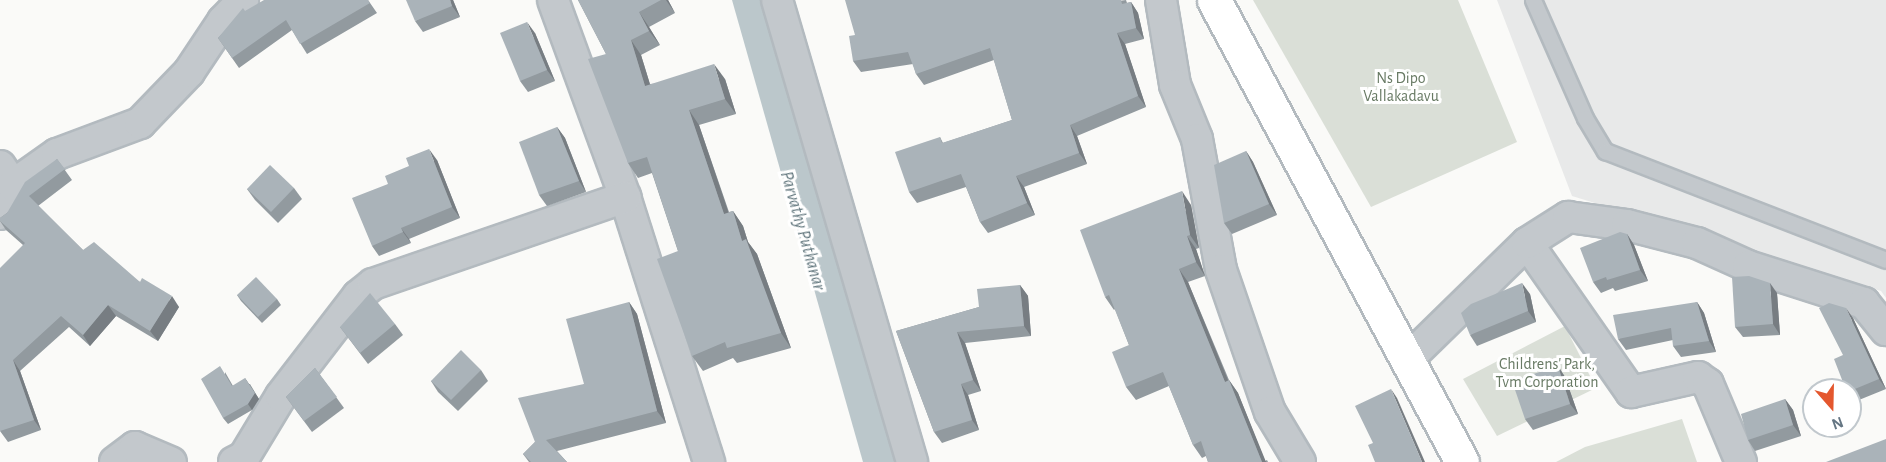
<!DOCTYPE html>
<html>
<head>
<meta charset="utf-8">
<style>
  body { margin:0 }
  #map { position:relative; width:1886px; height:462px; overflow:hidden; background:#fafaf8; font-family:"Alegreya Sans",sans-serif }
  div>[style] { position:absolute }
  .built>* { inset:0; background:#e8e9e9 }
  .green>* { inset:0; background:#dadfd7 }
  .water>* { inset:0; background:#bbc7cb }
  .roads { filter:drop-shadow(2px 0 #b3babf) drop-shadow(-2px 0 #b3babf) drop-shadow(0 2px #b3babf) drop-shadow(0 -2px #b3babf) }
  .lane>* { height:15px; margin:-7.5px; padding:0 7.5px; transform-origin:7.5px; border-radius:7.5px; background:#c3c8cc }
  .street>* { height:30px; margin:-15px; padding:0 15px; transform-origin:15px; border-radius:15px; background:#c3c8cc }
  .secondary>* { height:33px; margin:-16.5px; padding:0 16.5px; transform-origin:16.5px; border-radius:16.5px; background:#fff }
  .wall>* { inset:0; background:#929a9f }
  .shaded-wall>* { inset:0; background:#777d82 }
  .building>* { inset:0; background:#aab3b9 }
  span { translate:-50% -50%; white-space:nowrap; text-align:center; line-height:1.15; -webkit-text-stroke:6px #fff; paint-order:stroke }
  .park-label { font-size:16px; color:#687a64 }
  .water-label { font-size:18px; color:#60757c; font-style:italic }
  .north { position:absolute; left:1802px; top:378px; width:60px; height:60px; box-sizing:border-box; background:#fff; border:2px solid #c1c8cd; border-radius:50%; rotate:160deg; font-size:16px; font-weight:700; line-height:24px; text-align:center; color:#657683 }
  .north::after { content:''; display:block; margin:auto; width:21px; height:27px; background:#e4572e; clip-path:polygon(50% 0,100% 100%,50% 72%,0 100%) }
</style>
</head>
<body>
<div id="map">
  <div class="built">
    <i style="clip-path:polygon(1497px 0,1886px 0,1886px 298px,1881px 291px,1572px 196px)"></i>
  </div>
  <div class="green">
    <i style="clip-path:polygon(1253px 0,1458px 0,1517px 142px,1371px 207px)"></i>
    <i style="clip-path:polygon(1565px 326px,1596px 388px,1497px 436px,1463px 379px)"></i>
    <i style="clip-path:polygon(1682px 419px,1697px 462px,1556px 462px,1585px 447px)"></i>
  </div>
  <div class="water">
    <i style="clip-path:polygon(732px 0,770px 0,909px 462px,863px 462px)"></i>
  </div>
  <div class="roads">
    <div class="lane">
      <i style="left:1533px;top:0;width:129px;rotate:66.2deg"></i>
      <i style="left:1585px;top:118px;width:39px;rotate:59deg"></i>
      <i style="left:1605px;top:151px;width:301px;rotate:21.2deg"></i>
    </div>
    <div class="street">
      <i style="left:553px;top:0;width:210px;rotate:69.9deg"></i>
      <i style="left:625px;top:197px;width:278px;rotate:72.4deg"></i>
      <i style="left:777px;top:0;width:481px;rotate:73.7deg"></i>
      <i style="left:1161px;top:0;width:86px;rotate:80.6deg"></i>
      <i style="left:1175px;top:85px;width:58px;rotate:67.8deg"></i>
      <i style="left:1197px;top:139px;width:133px;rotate:79.6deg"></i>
      <i style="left:1221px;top:270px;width:150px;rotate:71deg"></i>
      <i style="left:1270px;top:412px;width:58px;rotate:59deg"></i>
      <i style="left:0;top:166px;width:29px;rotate:56deg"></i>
      <i style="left:16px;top:190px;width:29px;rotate:124deg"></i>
      <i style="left:13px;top:185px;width:54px;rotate:-35.2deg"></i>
      <i style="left:57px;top:154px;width:89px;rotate:-20.5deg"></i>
      <i style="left:140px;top:123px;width:71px;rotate:-46.1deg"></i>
      <i style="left:189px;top:72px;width:61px;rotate:-56.3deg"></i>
      <i style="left:223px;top:21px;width:29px;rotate:-46deg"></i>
      <i style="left:1527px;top:243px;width:182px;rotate:55.1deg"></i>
      <i style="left:1631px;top:392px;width:69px;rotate:-12.6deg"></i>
      <i style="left:1698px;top:377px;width:12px;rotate:35deg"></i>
      <i style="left:1708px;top:384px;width:85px;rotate:67.1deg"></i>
      <i style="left:1408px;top:359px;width:166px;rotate:-44.3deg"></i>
      <i style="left:1527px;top:243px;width:49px;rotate:-32.4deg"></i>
      <i style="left:1568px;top:217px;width:60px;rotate:7.7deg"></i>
      <i style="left:1627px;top:225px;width:72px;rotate:14.4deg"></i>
      <i style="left:1697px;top:243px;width:56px;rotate:24.3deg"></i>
      <i style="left:1748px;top:266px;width:122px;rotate:17.7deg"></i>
      <i style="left:1864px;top:303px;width:35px;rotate:51deg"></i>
      <i style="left:115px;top:462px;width:25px;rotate:-37deg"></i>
      <i style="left:135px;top:447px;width:39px;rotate:23deg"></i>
      <i style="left:234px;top:462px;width:11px;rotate:-27deg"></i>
      <i style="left:244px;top:457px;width:71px;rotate:-58.8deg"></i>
      <i style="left:281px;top:396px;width:126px;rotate:-52.4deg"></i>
      <i style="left:358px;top:296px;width:19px;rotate:-39deg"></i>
      <i style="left:373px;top:284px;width:267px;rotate:-19deg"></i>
    </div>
    <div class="secondary">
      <i style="left:1214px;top:0;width:524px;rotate:61.77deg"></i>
    </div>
  </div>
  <div class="wall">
    <i style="clip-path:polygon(368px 0,377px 13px,307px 54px,292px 30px,239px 68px,218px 38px,245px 11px)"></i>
    <i style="clip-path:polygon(453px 0,460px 17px,423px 32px,415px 21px)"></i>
    <i style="clip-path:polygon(578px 0,668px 0,675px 13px,649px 27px,660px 45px,641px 55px,650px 84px,725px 79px,736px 114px,699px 125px,729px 212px,733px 211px,743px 226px,748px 242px,757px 254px,791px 348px,737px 363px,733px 358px,703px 371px,692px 356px,678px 251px,652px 173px,638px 178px,628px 163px,606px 54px)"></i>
    <i style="clip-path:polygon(1126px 0,1127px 3px,1131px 2px,1138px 13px,1144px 39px,1125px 44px,1146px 107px,1077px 136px,1087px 164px,1024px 187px,1035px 215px,988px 233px,980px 222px,966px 187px,917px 203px,909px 192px,940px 137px,943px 143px,1012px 120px,994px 60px,924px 85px,916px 74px,913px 64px,861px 72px,853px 61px,855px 35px)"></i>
    <i style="clip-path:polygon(535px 33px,555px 81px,528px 92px,520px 81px)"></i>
    <i style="clip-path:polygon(557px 127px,565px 138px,586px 192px,547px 206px,539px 195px)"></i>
    <i style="clip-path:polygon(1246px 151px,1253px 162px,1277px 215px,1232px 234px,1224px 223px)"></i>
    <i style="clip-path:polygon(57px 159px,72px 180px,38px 206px,83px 250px,140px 282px,179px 307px,158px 341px,116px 316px,90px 346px,69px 327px,20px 371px,41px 430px,8px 442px,0 431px,23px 245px,6px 230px,0 221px,0 218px,7px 213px)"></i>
    <i style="clip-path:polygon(437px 160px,460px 218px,409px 239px,411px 243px,379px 256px,372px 246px,388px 184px)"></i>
    <i style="clip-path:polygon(294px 188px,302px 199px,278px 223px,255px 200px,247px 189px)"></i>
    <i style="clip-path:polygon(1191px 205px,1199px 248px,1196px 249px,1205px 276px,1188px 282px,1229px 380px,1238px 393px,1265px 461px,1267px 460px,1268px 462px,1208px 462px,1206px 456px,1202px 458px,1193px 445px,1169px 386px,1136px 400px,1126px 387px,1129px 345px,1115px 309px,1114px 310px,1105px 297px)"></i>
    <i style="clip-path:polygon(1627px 234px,1634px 245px,1648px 281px,1615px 291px,1613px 288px,1601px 293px,1593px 282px)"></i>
    <i style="clip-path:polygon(1020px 285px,1028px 296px,1031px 336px,965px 343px,981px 391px,968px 395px,979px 430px,942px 443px,934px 432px,896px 331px,979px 307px)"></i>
    <i style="clip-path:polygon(1777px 293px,1780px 335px,1743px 337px,1735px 327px)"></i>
    <i style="clip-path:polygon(1530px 294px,1536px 322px,1477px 346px,1470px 335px)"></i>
    <i style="clip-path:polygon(237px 295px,277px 299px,281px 305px,262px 323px,241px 301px)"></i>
    <i style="clip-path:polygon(629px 302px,637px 314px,666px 423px,557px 451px,567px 462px,529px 462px,523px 454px,535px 442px,584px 384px)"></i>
    <i style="clip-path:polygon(1697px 302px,1704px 313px,1716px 352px,1681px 357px,1673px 346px,1673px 340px,1626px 350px,1618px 339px)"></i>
    <i style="clip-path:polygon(1853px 318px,1886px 389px,1854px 402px,1850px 396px,1850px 390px,1843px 355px)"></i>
    <i style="clip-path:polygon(395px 324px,403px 335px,368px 364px,340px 327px)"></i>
    <i style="clip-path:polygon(1558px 366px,1565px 377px,1578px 414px,1533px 430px,1525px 419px)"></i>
    <i style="clip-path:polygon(315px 368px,344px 408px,312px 432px,286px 397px)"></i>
    <i style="clip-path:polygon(481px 370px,488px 381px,458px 411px,438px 392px,431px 381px)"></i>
    <i style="clip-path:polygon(225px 372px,233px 386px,250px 384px,259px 399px,252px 410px,228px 424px,223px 418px)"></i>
    <i style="clip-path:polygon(1785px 399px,1793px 410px,1801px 436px,1755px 451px,1748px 440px)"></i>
  </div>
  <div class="shaded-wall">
    <i style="clip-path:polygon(450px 0,453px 0,460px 17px,452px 6px)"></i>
    <i style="clip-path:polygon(666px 0,668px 0,675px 13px)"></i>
    <i style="clip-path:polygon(1131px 2px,1138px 13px,1144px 39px,1136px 28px)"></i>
    <i style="clip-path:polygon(639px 12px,649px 27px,660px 45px,649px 31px)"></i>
    <i style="clip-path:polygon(527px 22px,535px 33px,555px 81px,547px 70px)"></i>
    <i style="clip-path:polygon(1117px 33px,1125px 44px,1146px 107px,1138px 96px)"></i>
    <i style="clip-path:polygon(631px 40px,641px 55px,655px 101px,645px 86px)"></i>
    <i style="clip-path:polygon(714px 64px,725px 79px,736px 114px,725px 99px)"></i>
    <i style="clip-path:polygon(689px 110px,699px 125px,734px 229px,724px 214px)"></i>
    <i style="clip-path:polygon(1070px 125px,1077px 136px,1087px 164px,1079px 153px)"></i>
    <i style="clip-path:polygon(557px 127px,565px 138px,586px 192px,579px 181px)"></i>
    <i style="clip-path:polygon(429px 149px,437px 160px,460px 218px,452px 207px)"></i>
    <i style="clip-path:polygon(1246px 151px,1253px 162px,1277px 215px,1269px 204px)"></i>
    <i style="clip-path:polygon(1016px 176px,1024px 187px,1035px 215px,1027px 203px)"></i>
    <i style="clip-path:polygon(1182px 191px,1191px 205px,1199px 248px,1190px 235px)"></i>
    <i style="clip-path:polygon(733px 211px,743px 226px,748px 242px,757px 254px,791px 348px,781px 333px,742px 241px)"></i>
    <i style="clip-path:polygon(401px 228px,409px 239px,411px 243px,403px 232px)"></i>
    <i style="clip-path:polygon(1627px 234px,1634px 245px,1648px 281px,1640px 270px)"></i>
    <i style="clip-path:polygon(1187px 236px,1196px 249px,1205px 276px,1196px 262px)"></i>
    <i style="clip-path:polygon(1179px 269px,1188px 282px,1234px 395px,1225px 382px)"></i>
    <i style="clip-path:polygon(1522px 283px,1530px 294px,1536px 322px,1528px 311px)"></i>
    <i style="clip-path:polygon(1770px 283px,1777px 293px,1780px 335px,1773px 324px)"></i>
    <i style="clip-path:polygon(1020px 285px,1028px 296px,1031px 336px,1024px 326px)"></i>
    <i style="clip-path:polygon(172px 296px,179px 307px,158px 341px,150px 331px)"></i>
    <i style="clip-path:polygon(629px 302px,637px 314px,666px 423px,657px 411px)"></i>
    <i style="clip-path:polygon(1697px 302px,1704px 313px,1716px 352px,1709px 341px)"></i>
    <i style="clip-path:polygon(108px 305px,116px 316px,90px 346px,83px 335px)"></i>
    <i style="clip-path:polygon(1846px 308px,1853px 318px,1886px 389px,1879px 379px)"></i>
    <i style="clip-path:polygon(957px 332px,965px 343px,981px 391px,973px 380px)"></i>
    <i style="clip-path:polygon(13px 360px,20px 371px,41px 430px,34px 420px)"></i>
    <i style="clip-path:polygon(1558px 366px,1565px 377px,1578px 414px,1570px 404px)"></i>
    <i style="clip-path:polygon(245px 378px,259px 399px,252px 410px,248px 404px)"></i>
    <i style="clip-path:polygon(1229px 380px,1238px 393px,1266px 462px,1262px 462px)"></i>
    <i style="clip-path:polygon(961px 384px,968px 395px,979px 430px,972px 420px)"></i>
    <i style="clip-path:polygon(1391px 389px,1397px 398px,1425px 462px,1422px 462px)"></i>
    <i style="clip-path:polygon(1785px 399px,1793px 410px,1801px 436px,1793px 425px)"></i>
  </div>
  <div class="building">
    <i style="clip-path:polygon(264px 0,368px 0,370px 3px,300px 44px,286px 20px,232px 58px,218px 38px,243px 8px,245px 11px)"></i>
    <i style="clip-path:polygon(406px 0,450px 0,452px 6px,415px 21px)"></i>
    <i style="clip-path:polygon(578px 0,661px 0,639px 12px,649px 31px,631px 40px,645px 86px,714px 64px,725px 99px,689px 110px,724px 214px,733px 211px,742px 241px,746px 239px,781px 333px,727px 348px,725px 342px,692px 356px,657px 259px,678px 251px,647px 157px,628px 163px,588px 59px,606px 54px)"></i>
    <i style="clip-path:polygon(845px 0,1121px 0,1122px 4px,1131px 2px,1136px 28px,1117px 33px,1138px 96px,1070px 125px,1079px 153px,1016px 176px,1027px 203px,980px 222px,961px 174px,909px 192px,895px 152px,940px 137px,942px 143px,1012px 120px,990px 48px,916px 74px,908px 52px,853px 61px,849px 36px,855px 35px)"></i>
    <i style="clip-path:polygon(527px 22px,547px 70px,520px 81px,500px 33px)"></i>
    <i style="clip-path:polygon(557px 127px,579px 181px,539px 195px,519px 142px)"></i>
    <i style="clip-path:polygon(429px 149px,452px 207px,401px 228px,403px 232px,372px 246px,352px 198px,388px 184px,385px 176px,409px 166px,406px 158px)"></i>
    <i style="clip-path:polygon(1246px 151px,1269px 204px,1224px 223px,1214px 165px)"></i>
    <i style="clip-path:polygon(57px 159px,65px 169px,29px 196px,83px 250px,94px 242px,140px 282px,142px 278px,172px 296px,150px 331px,108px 305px,83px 335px,61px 316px,13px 360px,34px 420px,0 431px,0 268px,25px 243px,0 221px,0 218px,7px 213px,25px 182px)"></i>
    <i style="clip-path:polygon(270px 165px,294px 188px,271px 212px,247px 189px)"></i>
    <i style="clip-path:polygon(1182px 191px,1190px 235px,1187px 236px,1196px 262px,1179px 269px,1225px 382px,1229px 380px,1262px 462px,1208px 462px,1201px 441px,1193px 445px,1163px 372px,1126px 387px,1112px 352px,1129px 345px,1109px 295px,1105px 297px,1080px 230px)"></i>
    <i style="clip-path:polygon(1620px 232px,1627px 234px,1640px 270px,1607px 280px,1606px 277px,1593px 282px,1580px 248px)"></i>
    <i style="clip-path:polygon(1749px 276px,1770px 283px,1773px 324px,1735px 327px,1732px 277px)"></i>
    <i style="clip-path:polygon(256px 277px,277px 299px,258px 317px,237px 295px)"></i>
    <i style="clip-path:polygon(1522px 283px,1528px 311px,1470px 335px,1461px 313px,1471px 304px)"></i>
    <i style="clip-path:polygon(1020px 285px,1024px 326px,957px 332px,973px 380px,961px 384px,972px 420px,934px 432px,896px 331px,979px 307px,977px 289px)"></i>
    <i style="clip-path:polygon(370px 293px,395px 324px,360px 353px,340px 327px)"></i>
    <i style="clip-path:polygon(629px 302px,657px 411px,546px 440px,567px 462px,531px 462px,523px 454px,535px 442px,518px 398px,584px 384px,566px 319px)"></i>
    <i style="clip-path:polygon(1697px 302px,1709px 341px,1673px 346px,1671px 328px,1618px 339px,1613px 315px)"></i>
    <i style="clip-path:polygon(1829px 303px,1846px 308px,1879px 379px,1850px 391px,1850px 390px,1846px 390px,1834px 359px,1843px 355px,1819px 308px)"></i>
    <i style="clip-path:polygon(461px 350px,481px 370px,451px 400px,431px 381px)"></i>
    <i style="clip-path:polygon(220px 366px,232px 386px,245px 378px,255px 393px,248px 404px,223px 418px,201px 379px)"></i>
    <i style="clip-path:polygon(1558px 366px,1570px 404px,1525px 419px,1512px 381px)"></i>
    <i style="clip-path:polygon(315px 368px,337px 397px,304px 421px,286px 397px)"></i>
    <i style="clip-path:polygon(1391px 389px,1422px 462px,1375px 462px,1368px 445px,1373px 443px,1355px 406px)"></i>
    <i style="clip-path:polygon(1785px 399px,1793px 425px,1748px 440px,1741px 414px)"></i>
    <i style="clip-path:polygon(1886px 439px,1886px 462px,1826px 462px)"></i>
  </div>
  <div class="park-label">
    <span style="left:1401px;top:87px">Ns Dipo<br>Vallakadavu</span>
    <span style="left:1547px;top:373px">Childrens' Park,<br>Tvm Corporation</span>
  </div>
  <div class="water-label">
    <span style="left:802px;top:231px;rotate:74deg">Parvathy Puthanar</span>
  </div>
  <div class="north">N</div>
</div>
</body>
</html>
